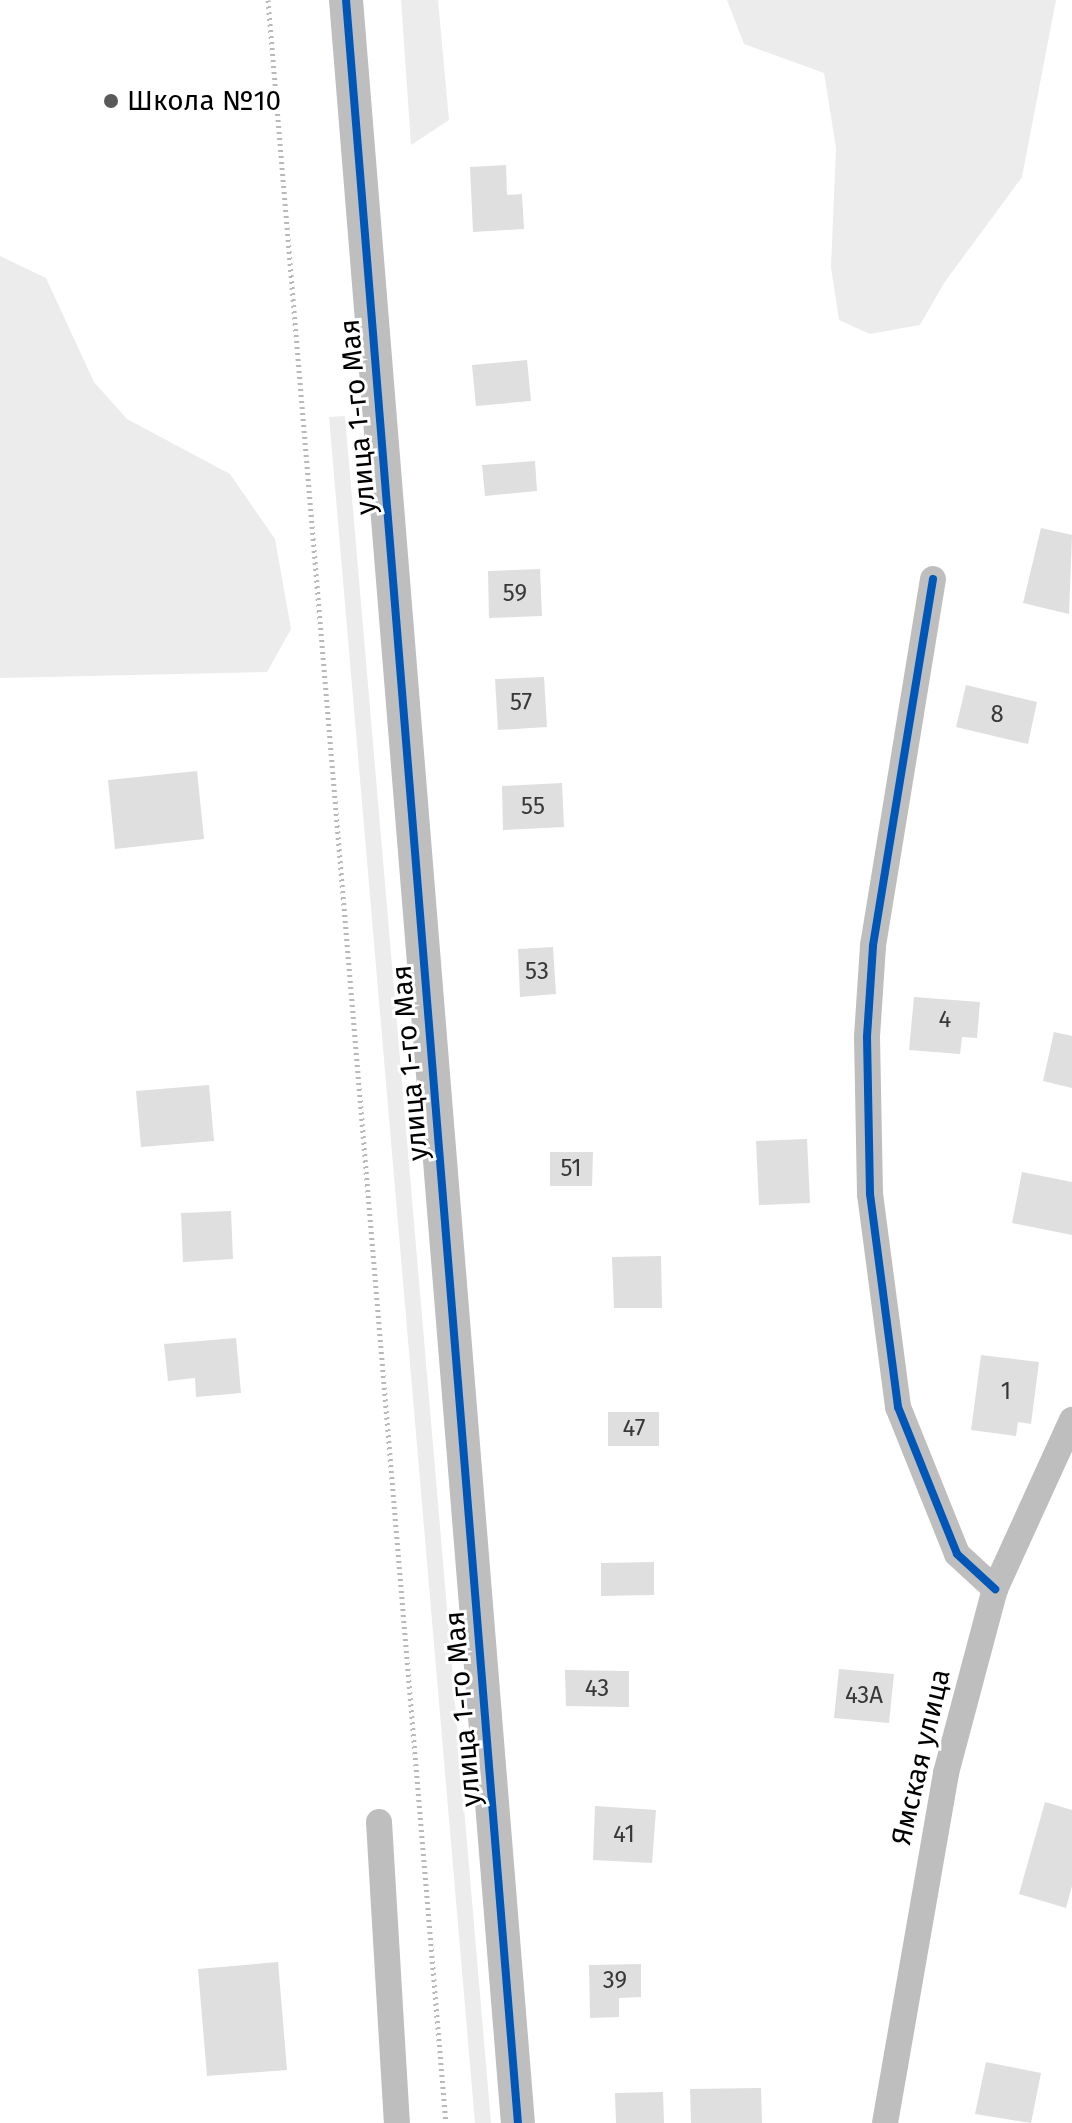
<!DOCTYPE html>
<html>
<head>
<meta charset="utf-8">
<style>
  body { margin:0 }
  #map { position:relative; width:1072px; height:2123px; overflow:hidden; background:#fff; font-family:"Fira Sans",sans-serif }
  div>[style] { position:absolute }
  .green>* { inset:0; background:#ececec }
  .building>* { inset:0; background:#dfdfdf }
  .path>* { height:5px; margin-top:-2.5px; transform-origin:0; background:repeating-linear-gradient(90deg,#b9b9b9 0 2px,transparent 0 6px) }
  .minor>* { height:26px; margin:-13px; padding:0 13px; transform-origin:13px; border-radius:13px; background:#bebebe }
  .tertiary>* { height:34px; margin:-17px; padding:0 17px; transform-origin:17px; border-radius:17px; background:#bebebe }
  .cycleway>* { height:8px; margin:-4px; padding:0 4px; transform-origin:4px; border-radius:4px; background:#0057b8 }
  .dots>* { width:22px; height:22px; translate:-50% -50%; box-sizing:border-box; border:4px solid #fff; border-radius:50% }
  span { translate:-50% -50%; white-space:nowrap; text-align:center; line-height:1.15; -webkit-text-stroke:6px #fff; paint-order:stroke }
  .number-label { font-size:24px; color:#383838 }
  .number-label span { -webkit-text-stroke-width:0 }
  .poi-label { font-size:28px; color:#000 }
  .left { translate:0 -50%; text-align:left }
  .street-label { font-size:28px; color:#000 }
</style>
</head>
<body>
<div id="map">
  <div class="green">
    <i style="clip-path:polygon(401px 0,438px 0,449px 120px,411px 145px)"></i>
    <i style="clip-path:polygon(727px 0,1056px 0,1022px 177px,944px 283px,920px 325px,870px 334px,839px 320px,831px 267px,836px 148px,824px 73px,744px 44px)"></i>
    <i style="clip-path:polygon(0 256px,46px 278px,94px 382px,127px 419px,230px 474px,275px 539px,291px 629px,267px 672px,0 678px)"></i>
    <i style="clip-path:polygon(345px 416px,491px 2123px,475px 2123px,329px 417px)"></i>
  </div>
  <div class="building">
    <i style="clip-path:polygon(506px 165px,507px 195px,522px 194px,524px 229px,473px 232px,470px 167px)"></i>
    <i style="clip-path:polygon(527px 360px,531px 401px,476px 406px,472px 365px)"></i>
    <i style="clip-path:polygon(535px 461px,537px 491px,485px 496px,482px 465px)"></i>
    <i style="clip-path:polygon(1041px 528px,1072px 535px,1069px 614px,1023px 603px)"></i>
    <i style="clip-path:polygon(540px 569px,542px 616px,489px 618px,488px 571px)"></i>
    <i style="clip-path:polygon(544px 677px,547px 727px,498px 730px,495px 679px)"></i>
    <i style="clip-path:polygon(966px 685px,1037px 702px,1028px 744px,956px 727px)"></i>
    <i style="clip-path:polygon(197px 771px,204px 839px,115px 849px,108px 780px)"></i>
    <i style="clip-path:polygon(562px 783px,564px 827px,503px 830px,502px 786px)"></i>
    <i style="clip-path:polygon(553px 947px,556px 994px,520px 997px,518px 949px)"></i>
    <i style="clip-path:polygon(914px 997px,980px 1002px,977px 1038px,962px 1037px,960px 1054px,909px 1050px)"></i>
    <i style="clip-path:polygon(1054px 1032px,1072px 1036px,1072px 1088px,1043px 1081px)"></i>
    <i style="clip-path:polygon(209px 1085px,214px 1141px,141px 1147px,136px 1091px)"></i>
    <i style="clip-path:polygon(807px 1139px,810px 1203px,759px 1205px,756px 1141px)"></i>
    <i style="clip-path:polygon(550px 1152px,593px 1152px,592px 1186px,550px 1186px)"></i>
    <i style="clip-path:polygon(1022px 1172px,1072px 1182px,1072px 1235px,1012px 1223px)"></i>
    <i style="clip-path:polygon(231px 1211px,233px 1259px,183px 1262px,181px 1213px)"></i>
    <i style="clip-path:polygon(661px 1256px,662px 1308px,614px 1308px,612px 1257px)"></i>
    <i style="clip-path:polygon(236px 1338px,241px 1393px,196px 1397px,195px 1378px,168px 1381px,164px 1344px)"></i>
    <i style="clip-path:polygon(981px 1355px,1039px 1362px,1031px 1424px,1018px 1422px,1016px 1436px,971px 1430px)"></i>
    <i style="clip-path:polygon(608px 1412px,659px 1412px,659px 1446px,608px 1446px)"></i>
    <i style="clip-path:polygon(654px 1562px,654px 1595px,601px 1596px,601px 1563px)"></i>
    <i style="clip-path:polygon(839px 1669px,894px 1674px,889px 1723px,834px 1718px)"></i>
    <i style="clip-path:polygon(565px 1670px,629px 1671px,629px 1707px,566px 1706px)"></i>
    <i style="clip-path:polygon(1045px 1802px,1072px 1810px,1072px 1886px,1066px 1908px,1019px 1894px)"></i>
    <i style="clip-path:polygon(595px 1806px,656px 1810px,652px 1863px,593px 1860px)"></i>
    <i style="clip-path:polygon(278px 1962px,287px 2070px,207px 2076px,198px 1969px)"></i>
    <i style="clip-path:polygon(641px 1964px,641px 1997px,619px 1998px,619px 2017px,590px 2018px,589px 1965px)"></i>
    <i style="clip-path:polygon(986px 2062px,1041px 2073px,1031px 2123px,975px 2114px)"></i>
    <i style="clip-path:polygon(761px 2088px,762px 2123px,691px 2123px,690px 2089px)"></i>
    <i style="clip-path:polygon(663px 2092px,664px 2123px,616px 2123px,615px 2093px)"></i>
  </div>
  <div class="path">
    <i style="left:268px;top:0;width:2130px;rotate:85.21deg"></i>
  </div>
  <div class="minor">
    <i style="left:933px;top:579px;width:372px;rotate:99.3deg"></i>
    <i style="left:873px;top:946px;width:91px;rotate:93.8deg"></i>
    <i style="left:867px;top:1037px;width:157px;rotate:88.9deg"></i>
    <i style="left:870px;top:1194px;width:215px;rotate:82.5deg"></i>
    <i style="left:898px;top:1407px;width:158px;rotate:68.1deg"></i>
    <i style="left:957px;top:1554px;width:52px;rotate:42.6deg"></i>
    <i style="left:379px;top:1822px;width:302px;rotate:86.6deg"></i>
    <i style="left:885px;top:2123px;width:355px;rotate:-80.1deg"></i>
    <i style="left:946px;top:1773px;width:190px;rotate:-75.1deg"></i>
    <i style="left:995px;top:1589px;width:186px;rotate:-65.5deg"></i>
  </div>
  <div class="tertiary">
    <i style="left:346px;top:0;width:2130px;rotate:85.37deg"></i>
  </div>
  <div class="cycleway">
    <i style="left:346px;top:0;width:2130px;rotate:85.37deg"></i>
    <i style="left:933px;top:579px;width:372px;rotate:99.3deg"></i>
    <i style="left:873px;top:946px;width:91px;rotate:93.8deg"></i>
    <i style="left:867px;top:1037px;width:157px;rotate:88.9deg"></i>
    <i style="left:870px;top:1194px;width:215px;rotate:82.5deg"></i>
    <i style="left:898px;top:1407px;width:158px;rotate:68.1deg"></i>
    <i style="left:957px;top:1554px;width:52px;rotate:42.6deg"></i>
  </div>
  <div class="dots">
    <i style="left:111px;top:101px;background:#595959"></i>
  </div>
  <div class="number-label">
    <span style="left:515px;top:594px">59</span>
    <span style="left:521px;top:703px">57</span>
    <span style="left:997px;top:715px">8</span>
    <span style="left:533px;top:807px">55</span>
    <span style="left:537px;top:972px">53</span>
    <span style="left:945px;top:1020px">4</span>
    <span style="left:571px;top:1169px">51</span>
    <span style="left:1006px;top:1392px">1</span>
    <span style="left:634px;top:1429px">47</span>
    <span style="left:597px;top:1689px">43</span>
    <span style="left:864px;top:1696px">43А</span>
    <span style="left:624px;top:1835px">41</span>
    <span style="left:615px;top:1981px">39</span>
  </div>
  <div class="poi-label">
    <span class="left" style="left:127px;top:101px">Школа №10</span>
  </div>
  <div class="street-label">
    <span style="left:358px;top:417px;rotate:-95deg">улица 1-го Мая</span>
    <span style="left:410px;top:1063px;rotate:-95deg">улица 1-го Мая</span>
    <span style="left:463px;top:1709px;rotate:-95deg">улица 1-го Мая</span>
    <span style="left:921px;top:1757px;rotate:-77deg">Ямская улица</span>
  </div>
</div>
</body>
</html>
